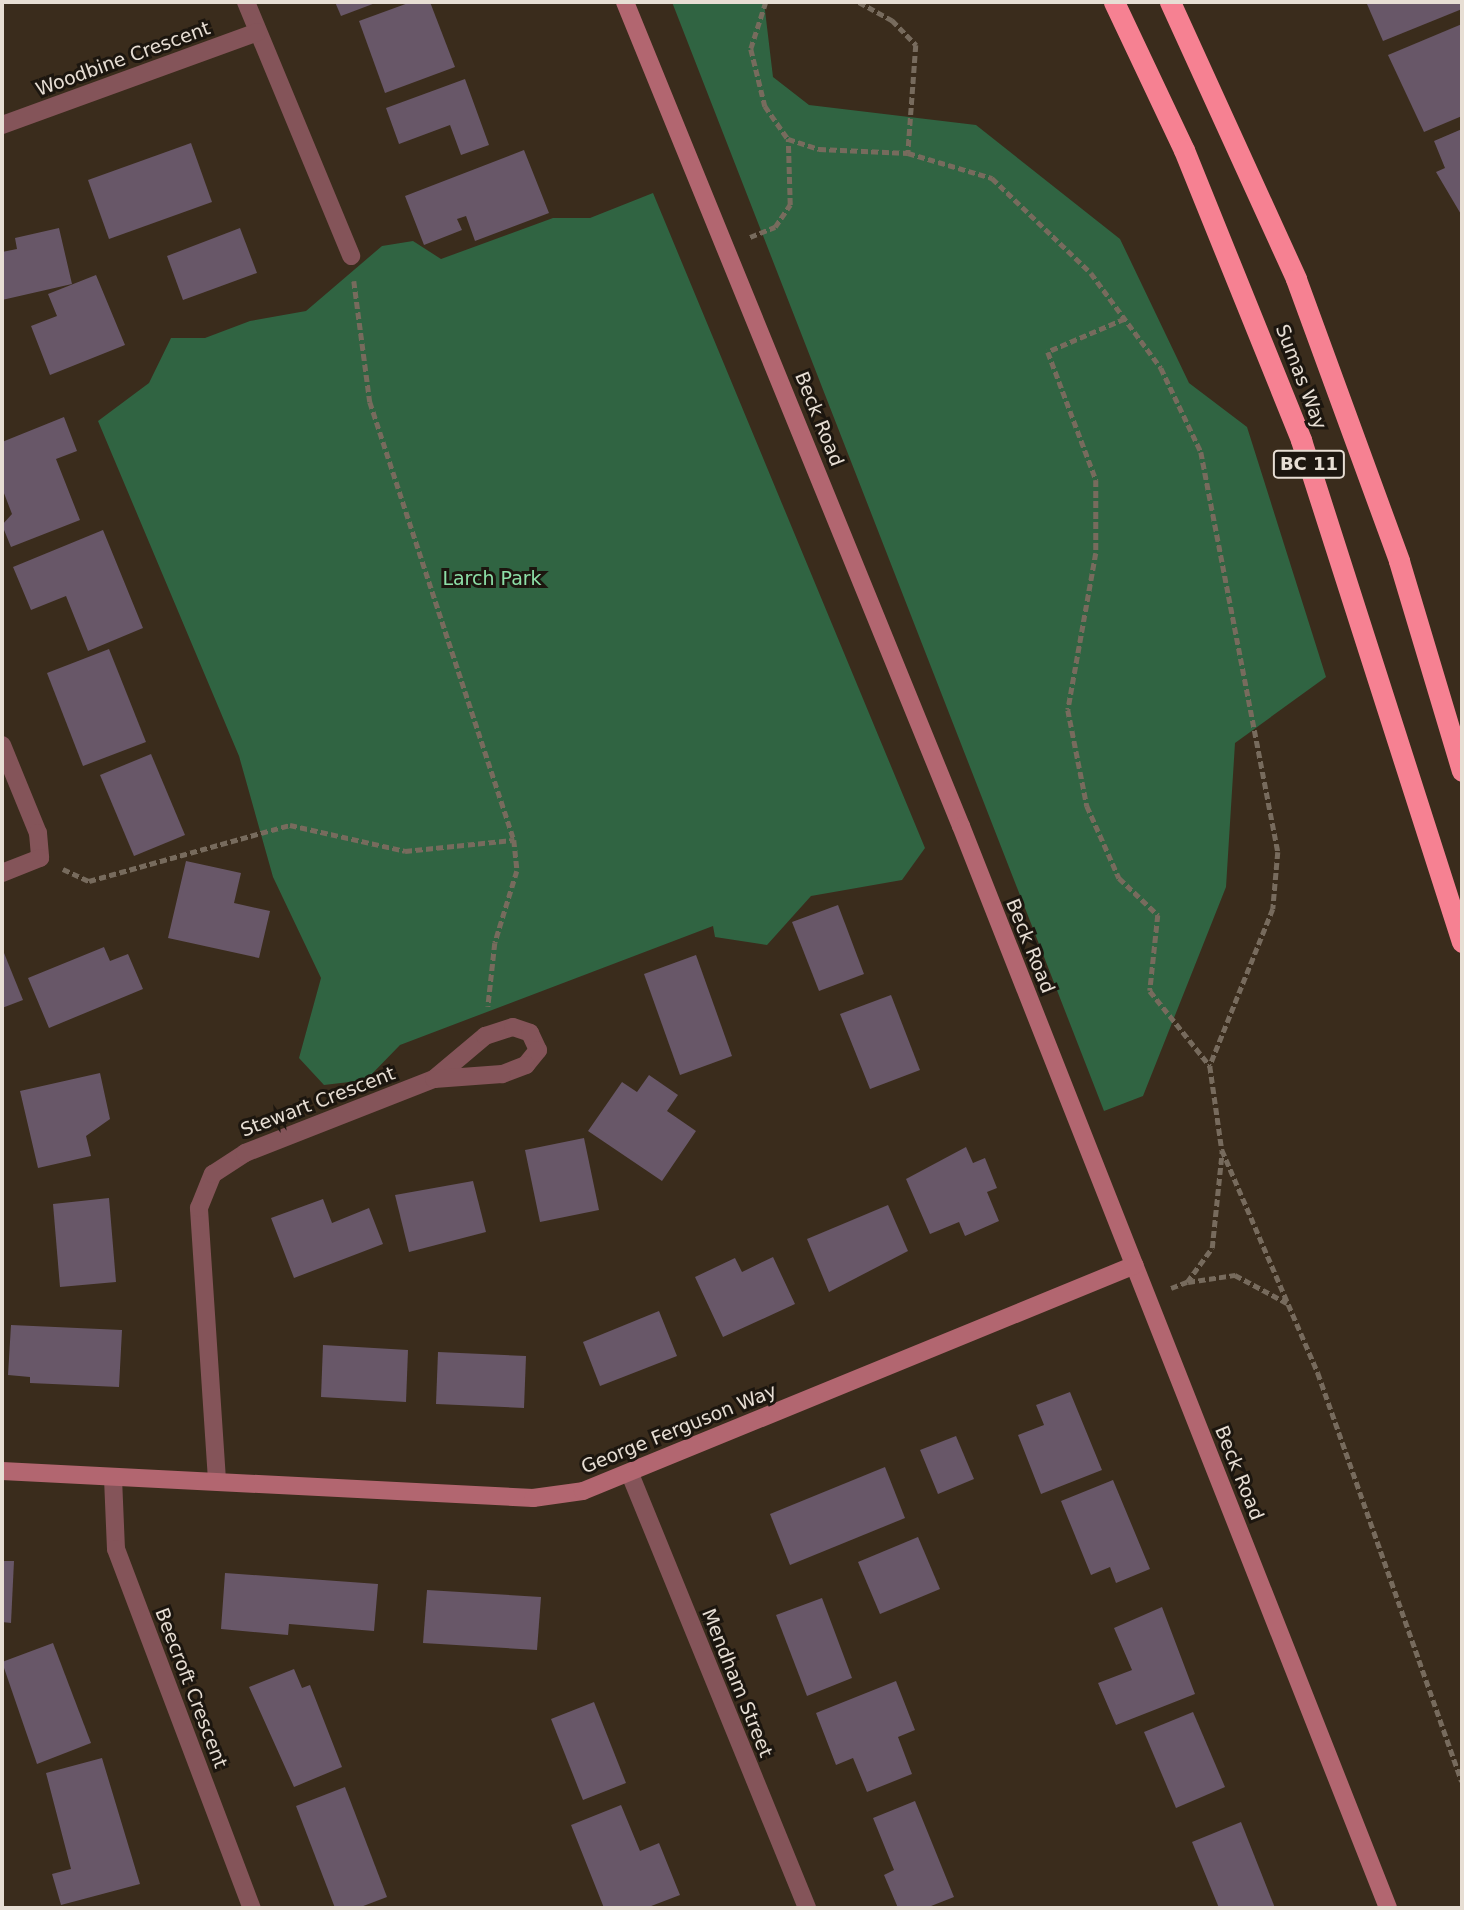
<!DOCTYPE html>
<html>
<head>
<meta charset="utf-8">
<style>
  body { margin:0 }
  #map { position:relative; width:1464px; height:1910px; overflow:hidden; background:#3a2c1c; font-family:"DejaVu Sans",sans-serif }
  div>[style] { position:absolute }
  .green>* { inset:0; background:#306442 }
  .building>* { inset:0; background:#685768 }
  .path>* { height:4.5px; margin-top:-2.25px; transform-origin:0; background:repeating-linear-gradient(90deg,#776b5d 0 7px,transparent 0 10.5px) }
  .street>* { height:18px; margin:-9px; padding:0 9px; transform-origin:9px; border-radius:9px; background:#845459 }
  .secondary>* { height:18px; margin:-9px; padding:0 9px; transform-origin:9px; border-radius:9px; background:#b26670 }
  .highway>* { height:21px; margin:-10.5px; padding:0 10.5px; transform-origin:10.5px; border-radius:10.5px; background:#f68192 }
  span { translate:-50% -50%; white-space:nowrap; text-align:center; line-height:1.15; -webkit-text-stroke:6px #1c160f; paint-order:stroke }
  .shield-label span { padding:2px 5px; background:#1c160f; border:2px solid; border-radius:5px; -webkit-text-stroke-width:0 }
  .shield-label { font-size:18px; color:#e7ded4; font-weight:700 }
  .street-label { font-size:19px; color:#e7ded4 }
  .park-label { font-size:19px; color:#8de0a8 }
  .frame { position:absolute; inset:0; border:4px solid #e7ded4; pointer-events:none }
</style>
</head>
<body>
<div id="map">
  <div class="green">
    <i style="clip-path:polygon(672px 2px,764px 2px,773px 77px,809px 105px,976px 125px,1120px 239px,1189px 383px,1247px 427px,1326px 677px,1235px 743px,1226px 887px,1143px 1096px,1104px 1111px)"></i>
    <i style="clip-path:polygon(653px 193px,925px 848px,902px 880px,811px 896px,767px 945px,715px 937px,713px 926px,400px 1045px,366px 1080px,324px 1085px,299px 1058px,321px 978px,273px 877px,239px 756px,98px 421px,149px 383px,171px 338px,205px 338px,250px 321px,306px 311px,382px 246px,413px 241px,441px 259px,553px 218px,590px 218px)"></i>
  </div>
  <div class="building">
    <i style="clip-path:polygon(335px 2px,378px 2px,341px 16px)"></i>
    <i style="clip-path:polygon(411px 2px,430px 2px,455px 67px,385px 93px,359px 21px)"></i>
    <i style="clip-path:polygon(1374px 2px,1462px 2px,1462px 9px,1383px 41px,1367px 4px)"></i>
    <i style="clip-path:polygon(1462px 24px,1462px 116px,1424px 132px,1388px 55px)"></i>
    <i style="clip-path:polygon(465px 79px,489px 145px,461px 155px,450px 125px,399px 144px,386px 108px)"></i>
    <i style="clip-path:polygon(1462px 129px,1462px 216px,1436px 172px,1445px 168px,1434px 141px)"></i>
    <i style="clip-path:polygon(191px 143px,212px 202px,109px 239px,88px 180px)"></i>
    <i style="clip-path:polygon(524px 150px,549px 213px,475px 241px,466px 216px,457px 219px,462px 230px,424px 245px,405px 196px)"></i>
    <i style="clip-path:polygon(59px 228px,72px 284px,2px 300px,2px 252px,17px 249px,15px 238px)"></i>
    <i style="clip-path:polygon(240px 228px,257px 273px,183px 300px,167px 256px)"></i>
    <i style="clip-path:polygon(96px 275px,125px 345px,50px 375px,31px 326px,57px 316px,48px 294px)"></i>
    <i style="clip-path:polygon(64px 417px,77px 451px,56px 459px,80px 520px,11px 547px,2px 525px,12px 514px,2px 488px,2px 442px)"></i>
    <i style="clip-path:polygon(103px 530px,143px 628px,88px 651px,66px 596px,31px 610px,13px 567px)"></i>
    <i style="clip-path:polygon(109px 649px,146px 742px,83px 766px,47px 673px)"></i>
    <i style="clip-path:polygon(151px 754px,185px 835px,134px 856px,100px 775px)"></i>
    <i style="clip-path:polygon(186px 861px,241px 873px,234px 903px,270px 911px,259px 958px,168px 938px)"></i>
    <i style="clip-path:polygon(838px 905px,864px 974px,819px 991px,792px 922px)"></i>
    <i style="clip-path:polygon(104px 947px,110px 961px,128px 954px,143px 989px,49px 1028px,28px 978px)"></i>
    <i style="clip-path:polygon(2px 948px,23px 1000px,2px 1008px)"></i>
    <i style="clip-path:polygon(696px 955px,732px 1056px,680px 1075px,644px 974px)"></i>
    <i style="clip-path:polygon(891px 995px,920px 1070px,870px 1089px,840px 1014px)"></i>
    <i style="clip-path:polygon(100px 1073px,110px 1119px,86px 1136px,91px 1156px,38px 1168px,20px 1091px)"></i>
    <i style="clip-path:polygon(649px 1075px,678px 1095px,667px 1111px,696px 1131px,662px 1181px,588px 1131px,622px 1082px,637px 1092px)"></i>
    <i style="clip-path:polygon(584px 1138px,599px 1210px,540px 1222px,525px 1150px)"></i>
    <i style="clip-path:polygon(966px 1147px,973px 1163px,985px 1158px,997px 1188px,987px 1192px,999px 1221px,965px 1236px,959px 1222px,930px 1234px,906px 1179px)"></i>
    <i style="clip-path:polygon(473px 1181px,486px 1232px,409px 1252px,395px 1195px)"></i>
    <i style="clip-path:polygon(109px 1198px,116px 1282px,60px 1287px,53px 1204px)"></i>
    <i style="clip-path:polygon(323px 1199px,332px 1223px,369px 1208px,383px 1244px,294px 1278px,271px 1218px)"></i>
    <i style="clip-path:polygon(888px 1205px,908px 1251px,829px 1292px,807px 1239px)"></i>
    <i style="clip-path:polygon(773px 1257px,795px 1304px,723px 1337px,695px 1277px,735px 1258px,742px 1272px)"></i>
    <i style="clip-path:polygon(659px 1311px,677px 1356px,600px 1386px,583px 1342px)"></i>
    <i style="clip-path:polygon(11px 1325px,122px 1330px,119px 1387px,30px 1383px,30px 1377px,8px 1375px)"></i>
    <i style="clip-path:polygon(323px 1345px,408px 1350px,406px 1402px,321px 1397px)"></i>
    <i style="clip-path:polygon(438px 1352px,526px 1356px,524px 1408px,436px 1404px)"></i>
    <i style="clip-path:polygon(1070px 1392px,1102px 1470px,1041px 1494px,1018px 1435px,1044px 1425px,1036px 1405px)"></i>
    <i style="clip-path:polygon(956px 1436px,974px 1479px,938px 1494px,920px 1450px)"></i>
    <i style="clip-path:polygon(885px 1467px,905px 1518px,790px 1565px,770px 1514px)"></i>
    <i style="clip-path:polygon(1113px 1480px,1150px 1569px,1116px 1583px,1110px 1567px,1091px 1575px,1061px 1501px)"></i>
    <i style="clip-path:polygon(918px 1537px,940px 1589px,880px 1614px,858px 1562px)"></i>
    <i style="clip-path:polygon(2px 1561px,14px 1561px,11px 1623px,2px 1622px)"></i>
    <i style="clip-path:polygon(225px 1573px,378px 1584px,374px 1631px,289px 1624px,288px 1635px,221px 1629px)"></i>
    <i style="clip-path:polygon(427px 1590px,541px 1597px,537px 1650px,423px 1643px)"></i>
    <i style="clip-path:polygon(822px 1598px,852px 1678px,807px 1696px,776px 1615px)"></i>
    <i style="clip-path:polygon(1162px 1607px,1195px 1694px,1116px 1725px,1098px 1683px,1132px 1670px,1114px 1628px)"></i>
    <i style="clip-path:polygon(53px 1643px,91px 1743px,37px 1764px,2px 1662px)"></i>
    <i style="clip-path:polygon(294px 1669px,302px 1688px,310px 1685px,342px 1767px,294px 1787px,249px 1687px)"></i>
    <i style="clip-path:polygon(896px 1681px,915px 1730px,898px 1737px,912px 1774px,867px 1792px,853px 1758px,836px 1765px,816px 1713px)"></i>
    <i style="clip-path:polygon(594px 1702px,626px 1783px,583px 1800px,551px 1719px)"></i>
    <i style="clip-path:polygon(1193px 1712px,1225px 1787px,1176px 1808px,1144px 1732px)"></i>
    <i style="clip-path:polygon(102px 1758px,140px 1884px,61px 1905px,52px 1874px,71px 1869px,46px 1773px)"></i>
    <i style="clip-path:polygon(345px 1787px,387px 1897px,358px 1908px,335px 1908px,296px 1806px)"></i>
    <i style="clip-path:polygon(915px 1801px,954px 1897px,926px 1908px,898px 1908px,884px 1875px,894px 1870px,873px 1818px)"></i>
    <i style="clip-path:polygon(621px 1805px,640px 1851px,659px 1843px,680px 1895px,646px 1908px,604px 1908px,571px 1825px)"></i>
    <i style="clip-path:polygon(1241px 1822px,1275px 1908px,1219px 1908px,1192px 1842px)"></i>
  </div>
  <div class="path">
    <i style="left:766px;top:2px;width:49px;rotate:107.7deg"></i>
    <i style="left:751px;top:49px;width:59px;rotate:76.2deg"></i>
    <i style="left:765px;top:106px;width:40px;rotate:55.1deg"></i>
    <i style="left:788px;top:139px;width:33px;rotate:18deg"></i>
    <i style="left:819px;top:149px;width:89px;rotate:2.6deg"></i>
    <i style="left:908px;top:153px;width:88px;rotate:16.6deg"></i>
    <i style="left:992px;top:178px;width:137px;rotate:43.8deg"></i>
    <i style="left:1091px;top:273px;width:118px;rotate:53.6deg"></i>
    <i style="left:1161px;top:368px;width:93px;rotate:64.5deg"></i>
    <i style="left:1201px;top:452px;width:407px;rotate:79.1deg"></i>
    <i style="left:1278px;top:852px;width:57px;rotate:95deg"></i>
    <i style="left:1273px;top:909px;width:169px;rotate:111.9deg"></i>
    <i style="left:1210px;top:1066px;width:85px;rotate:81.9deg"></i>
    <i style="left:1222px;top:1150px;width:243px;rotate:66.7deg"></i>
    <i style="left:1318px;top:1373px;width:433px;rotate:70.6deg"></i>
    <i style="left:859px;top:2px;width:38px;rotate:29deg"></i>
    <i style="left:892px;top:20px;width:35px;rotate:46deg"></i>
    <i style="left:916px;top:45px;width:108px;rotate:94.2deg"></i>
    <i style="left:750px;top:237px;width:27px;rotate:-22deg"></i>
    <i style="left:775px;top:227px;width:27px;rotate:-56deg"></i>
    <i style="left:790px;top:205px;width:66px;rotate:-91.7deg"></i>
    <i style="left:354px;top:281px;width:122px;rotate:82.5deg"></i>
    <i style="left:370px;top:402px;width:461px;rotate:71.8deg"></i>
    <i style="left:514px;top:840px;width:31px;rotate:84deg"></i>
    <i style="left:517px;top:871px;width:75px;rotate:107deg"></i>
    <i style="left:495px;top:943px;width:64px;rotate:96.2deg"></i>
    <i style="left:1125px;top:319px;width:84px;rotate:156.8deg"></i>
    <i style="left:1048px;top:352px;width:137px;rotate:69.4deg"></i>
    <i style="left:1096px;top:480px;width:73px;rotate:90deg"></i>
    <i style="left:1096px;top:553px;width:159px;rotate:100.1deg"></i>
    <i style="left:1068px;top:710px;width:98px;rotate:78.8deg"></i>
    <i style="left:1087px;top:806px;width:79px;rotate:66deg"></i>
    <i style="left:1119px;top:878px;width:54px;rotate:43.5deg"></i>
    <i style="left:1158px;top:915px;width:76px;rotate:96deg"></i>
    <i style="left:1150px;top:991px;width:96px;rotate:51.3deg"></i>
    <i style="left:63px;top:869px;width:29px;rotate:25deg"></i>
    <i style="left:89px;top:881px;width:209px;rotate:-15.6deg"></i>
    <i style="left:290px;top:825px;width:118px;rotate:12.7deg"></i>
    <i style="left:405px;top:851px;width:110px;rotate:-5.8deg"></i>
    <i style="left:1188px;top:1282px;width:48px;rotate:-8.5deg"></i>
    <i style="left:1235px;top:1275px;width:59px;rotate:28.3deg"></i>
    <i style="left:1171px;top:1288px;width:17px;rotate:-21deg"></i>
    <i style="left:1187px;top:1282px;width:42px;rotate:-53.7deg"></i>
    <i style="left:1212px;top:1248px;width:97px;rotate:-84.1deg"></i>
  </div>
  <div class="street">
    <i style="left:246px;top:2px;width:275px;rotate:67.5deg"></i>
    <i style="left:2px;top:125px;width:272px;rotate:-20deg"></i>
    <i style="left:2px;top:745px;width:95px;rotate:67.8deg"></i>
    <i style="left:38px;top:833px;width:25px;rotate:85deg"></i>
    <i style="left:40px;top:858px;width:41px;rotate:158.5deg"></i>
    <i style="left:630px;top:1474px;width:469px;rotate:67.8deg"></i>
    <i style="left:113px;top:1478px;width:71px;rotate:87.6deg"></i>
    <i style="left:116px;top:1549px;width:384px;rotate:69.3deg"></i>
    <i style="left:217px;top:1480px;width:273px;rotate:-93.8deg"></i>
    <i style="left:199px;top:1208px;width:37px;rotate:-68deg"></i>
    <i style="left:213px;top:1174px;width:38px;rotate:-33deg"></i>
    <i style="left:245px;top:1153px;width:203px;rotate:-21.4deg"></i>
    <i style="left:434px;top:1079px;width:67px;rotate:-40.1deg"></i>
    <i style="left:485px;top:1036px;width:29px;rotate:-18deg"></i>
    <i style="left:513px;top:1027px;width:18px;rotate:19deg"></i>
    <i style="left:530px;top:1033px;width:19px;rotate:65deg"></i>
    <i style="left:538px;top:1050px;width:19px;rotate:129deg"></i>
    <i style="left:526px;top:1065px;width:26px;rotate:159deg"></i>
    <i style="left:502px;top:1074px;width:68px;rotate:175.8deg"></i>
  </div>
  <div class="secondary">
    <i style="left:625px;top:2px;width:890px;rotate:67.82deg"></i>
    <i style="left:961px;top:826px;width:1163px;rotate:68.46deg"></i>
    <i style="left:2px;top:1471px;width:532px;rotate:2.91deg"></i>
    <i style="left:533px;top:1498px;width:50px;rotate:-8deg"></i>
    <i style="left:583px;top:1491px;width:596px;rotate:-22.27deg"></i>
  </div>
  <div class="highway">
    <i style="left:1114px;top:2px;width:164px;rotate:64.7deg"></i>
    <i style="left:1184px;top:150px;width:313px;rotate:68deg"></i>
    <i style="left:1301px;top:440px;width:527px;rotate:72.22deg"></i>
    <i style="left:1170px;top:2px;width:304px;rotate:65.5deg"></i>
    <i style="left:1296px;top:279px;width:300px;rotate:69.9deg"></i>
    <i style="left:1399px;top:561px;width:219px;rotate:73.3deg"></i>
  </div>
  <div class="shield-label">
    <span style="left:1309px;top:464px">BC 11</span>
  </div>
  <div class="street-label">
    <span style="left:123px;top:59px;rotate:-20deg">Woodbine Crescent</span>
    <span style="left:1301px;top:377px;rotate:69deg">Sumas Way</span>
    <span style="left:819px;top:419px;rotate:68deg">Beck Road</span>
    <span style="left:1030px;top:946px;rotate:68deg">Beck Road</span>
    <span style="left:318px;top:1102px;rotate:-21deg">Stewart Crescent</span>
    <span style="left:679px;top:1429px;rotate:-22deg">George Ferguson Way</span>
    <span style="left:1239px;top:1473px;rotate:68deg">Beck Road</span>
    <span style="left:737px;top:1683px;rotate:68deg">Mendham Street</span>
    <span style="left:191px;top:1688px;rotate:69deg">Beecroft Crescent</span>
  </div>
  <div class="park-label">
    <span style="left:492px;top:579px">Larch Park</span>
  </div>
  <div class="frame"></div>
</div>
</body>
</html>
